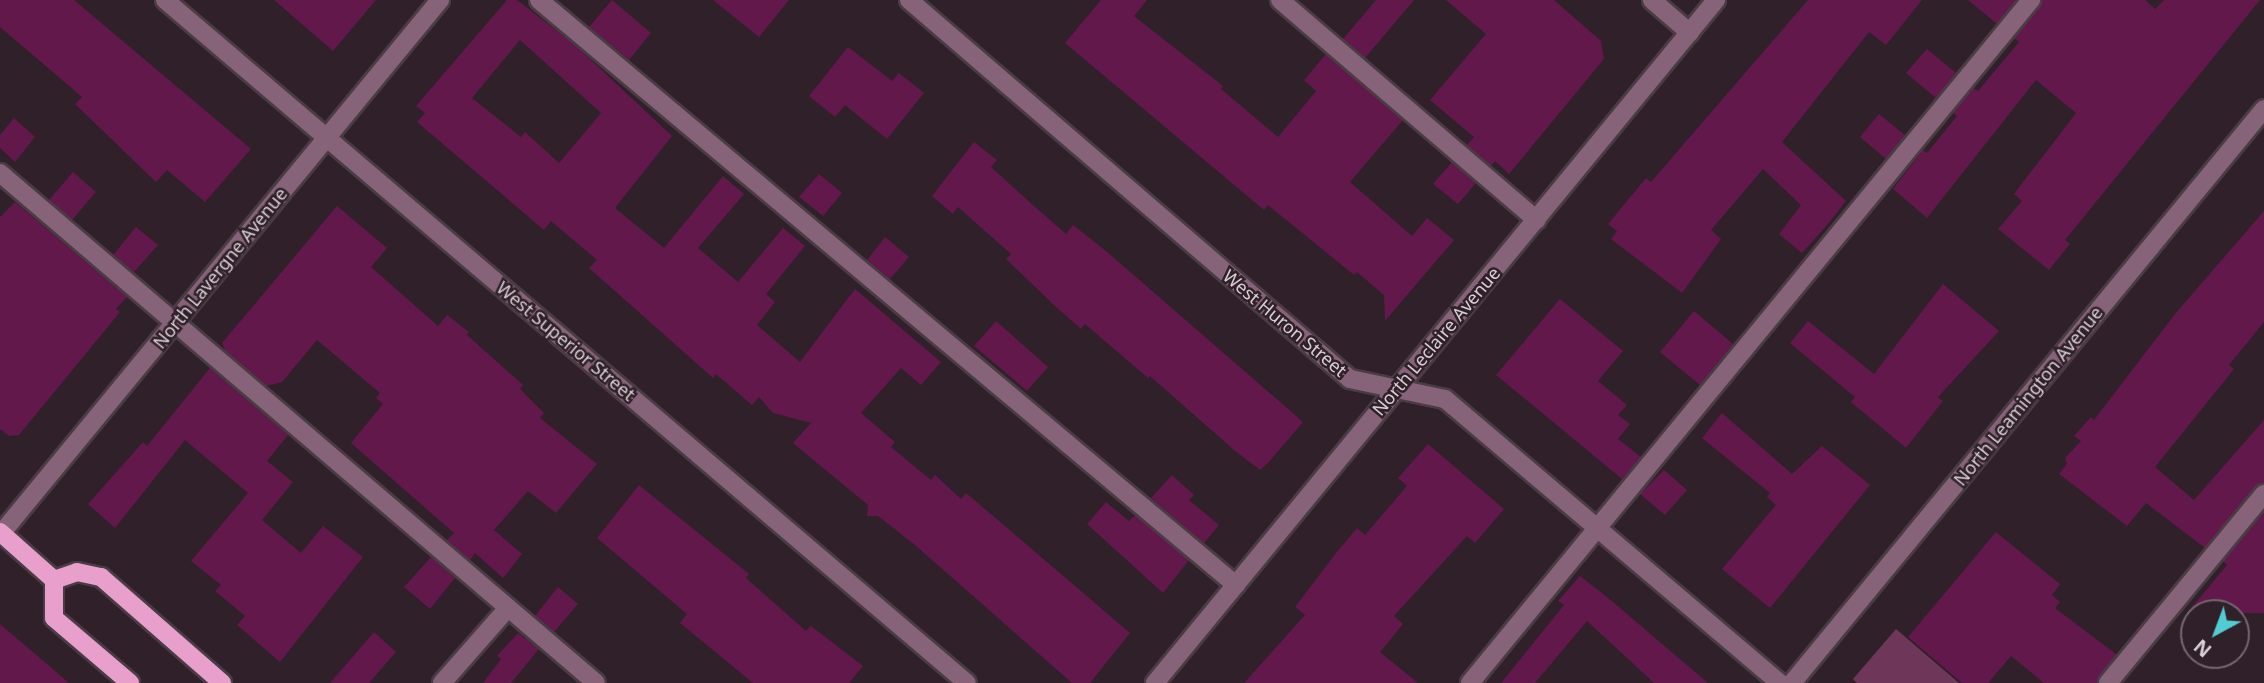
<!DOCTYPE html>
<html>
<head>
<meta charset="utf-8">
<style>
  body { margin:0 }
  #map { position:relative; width:2264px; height:683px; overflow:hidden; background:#2f2029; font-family:"Noto Sans",sans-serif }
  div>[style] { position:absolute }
  .green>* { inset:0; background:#6e375a }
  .building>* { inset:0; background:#62184b }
  .roads { filter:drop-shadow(2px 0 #4a3c44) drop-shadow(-2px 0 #4a3c44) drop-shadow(0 2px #4a3c44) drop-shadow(0 -2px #4a3c44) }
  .minor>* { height:18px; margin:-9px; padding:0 9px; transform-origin:9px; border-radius:9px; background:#866378 }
  .major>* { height:18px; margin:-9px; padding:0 9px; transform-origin:9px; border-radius:9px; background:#e89fcc }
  span { translate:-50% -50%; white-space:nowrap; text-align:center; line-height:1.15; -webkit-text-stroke:5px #2f2029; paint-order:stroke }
  .street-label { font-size:18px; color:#d9ced4 }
  .north { position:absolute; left:2180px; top:599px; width:70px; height:70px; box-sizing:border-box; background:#2f2029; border:2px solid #73666d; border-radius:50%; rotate:221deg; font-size:19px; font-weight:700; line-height:28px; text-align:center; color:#d9ced4 }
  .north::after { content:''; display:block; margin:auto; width:24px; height:32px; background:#51ccd2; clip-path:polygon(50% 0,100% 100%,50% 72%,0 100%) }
</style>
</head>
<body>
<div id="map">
  <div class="green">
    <i style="clip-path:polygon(1896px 629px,1959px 683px,1857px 683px,1853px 679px)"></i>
  </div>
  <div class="building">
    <i style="clip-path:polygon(0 0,74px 0,251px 149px,205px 202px,167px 170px,156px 182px,75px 104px,82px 97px,0 27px)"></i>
    <i style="clip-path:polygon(274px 0,376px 0,333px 51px)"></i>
    <i style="clip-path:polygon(evenodd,507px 0,517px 0,574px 44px,672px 136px,615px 208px,664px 248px,723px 176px,744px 194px,698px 248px,738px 282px,783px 228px,805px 246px,766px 294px,775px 302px,757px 325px,800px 362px,855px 289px,941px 362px,921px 385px,901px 368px,861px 413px,895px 442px,891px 447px,931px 480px,935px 475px,961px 499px,966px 493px,972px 498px,1130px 633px,1090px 683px,1072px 683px,915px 545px,878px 516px,867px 516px,868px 505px,793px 443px,811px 423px,773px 413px,759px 397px,752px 405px,716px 374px,713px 378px,589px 268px,597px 260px,551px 221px,544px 230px,417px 122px,425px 113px,416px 106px,507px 0,520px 40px,601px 113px,559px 163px,525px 132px,521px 137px,472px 98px,520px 40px)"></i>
    <i style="clip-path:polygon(612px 0,651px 33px,629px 60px,589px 27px)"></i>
    <i style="clip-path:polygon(713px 0,789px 0,759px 37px)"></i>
    <i style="clip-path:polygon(1101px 0,1147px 0,1134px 16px,1223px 86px,1221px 89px,1278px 137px,1316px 91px,1304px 80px,1326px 54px,1403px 120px,1350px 182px,1412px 236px,1427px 218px,1454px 240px,1385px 321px,1384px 295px,1357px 272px,1354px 275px,1268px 205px,1264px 210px,1065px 43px)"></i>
    <i style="clip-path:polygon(1376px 0,1414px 0,1365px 58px,1343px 39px)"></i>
    <i style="clip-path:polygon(1446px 0,1554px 0,1601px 41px,1604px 59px,1509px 174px,1495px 161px,1491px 166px,1467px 145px,1474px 137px,1430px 100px,1486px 34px)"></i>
    <i style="clip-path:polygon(1808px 0,1922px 0,1886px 45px,1869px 32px,1782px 142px,1846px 201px,1828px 224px,1802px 253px,1779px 234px,1801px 205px,1763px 169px,1711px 230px,1721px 239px,1682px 293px,1611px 239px,1617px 231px,1608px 224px,1646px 178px,1651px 182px)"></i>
    <i style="clip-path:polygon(1968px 0,2016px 0,1997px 24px)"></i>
    <i style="clip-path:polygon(2042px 0,2145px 0,2155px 9px,2164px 0,2260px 0,2065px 240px,2070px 244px,2049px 270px,1998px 229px,2022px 201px,2014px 194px,2076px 113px,2036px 80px,1927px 218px,1893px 189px,1923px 150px,1927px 153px,1957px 116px,1953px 113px,1973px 88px,1978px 91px,2019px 42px,2014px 38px)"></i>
    <i style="clip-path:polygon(848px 47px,892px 81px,899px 73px,924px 93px,887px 139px,845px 105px,835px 117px,809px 96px)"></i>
    <i style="clip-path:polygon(1927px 49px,1956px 73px,1936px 98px,1906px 73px)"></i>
    <i style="clip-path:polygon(1879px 114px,1905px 135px,1886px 159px,1860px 137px)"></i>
    <i style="clip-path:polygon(14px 118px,35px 137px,15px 162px,0 148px,0 135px)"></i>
    <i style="clip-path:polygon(974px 142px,997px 160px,991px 167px,1034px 206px,1066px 234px,1073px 225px,1106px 251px,1303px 422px,1268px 463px,1260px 470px,1234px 450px,1150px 376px,1148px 378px,1085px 324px,1081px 329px,1055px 306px,1006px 259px,1011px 254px,958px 207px,953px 214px,932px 196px)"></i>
    <i style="clip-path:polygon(1452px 162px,1476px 183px,1458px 204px,1433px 184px)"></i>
    <i style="clip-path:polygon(73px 172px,96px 192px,72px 220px,49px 200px)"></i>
    <i style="clip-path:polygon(819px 174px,842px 193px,823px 216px,799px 197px)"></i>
    <i style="clip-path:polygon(15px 202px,127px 297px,116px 309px,120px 312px,19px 435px,9px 436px,0 429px,0 217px)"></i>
    <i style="clip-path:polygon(337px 206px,387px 248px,371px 267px,438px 326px,447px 315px,469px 332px,467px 335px,523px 385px,520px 389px,544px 413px,540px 418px,597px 464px,556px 513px,528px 491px,494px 530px,522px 554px,503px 578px,475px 553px,470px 560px,447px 540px,454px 533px,351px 443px,383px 404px,376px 398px,380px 393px,317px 340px,282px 382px,266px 386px,225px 350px,222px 343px)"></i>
    <i style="clip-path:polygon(2264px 211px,2264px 322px,2229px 365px,2234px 369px,2155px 467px,2194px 500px,2264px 420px,2264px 483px,2255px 487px,2205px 548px,2146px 503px,2127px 526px,2059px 474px,2067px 464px,2065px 458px,2081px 441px,2074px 436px,2091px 417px,2094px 420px,2175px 314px)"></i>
    <i style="clip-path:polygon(136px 227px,158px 245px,134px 272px,113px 255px)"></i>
    <i style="clip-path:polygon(885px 237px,909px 257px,890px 279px,867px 260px)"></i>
    <i style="clip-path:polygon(1943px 284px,1999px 331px,1938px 397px,1943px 401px,1906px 448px,1851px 402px,1855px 397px,1790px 343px,1808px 321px,1874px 374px)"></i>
    <i style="clip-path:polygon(1560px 299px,1623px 351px,1598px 381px,1627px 405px,1618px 415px,1630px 424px,1618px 439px,1641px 457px,1622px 479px,1496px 375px)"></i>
    <i style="clip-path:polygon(1694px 311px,1733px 344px,1700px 385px,1660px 352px)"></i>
    <i style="clip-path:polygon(996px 321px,1048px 367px,1027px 391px,974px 346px)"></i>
    <i style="clip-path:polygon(210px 368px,288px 435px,267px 461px,293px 482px,262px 520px,301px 553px,323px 526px,363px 557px,280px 662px,237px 625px,245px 616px,215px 591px,221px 585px,191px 561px,248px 493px,185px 440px,115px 528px,88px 504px,143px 442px,147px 446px)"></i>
    <i style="clip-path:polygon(1722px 413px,1792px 474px,1822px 446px,1870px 485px,1770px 608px,1722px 569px,1776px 505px,1767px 497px,1770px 493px,1702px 438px)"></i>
    <i style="clip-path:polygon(1428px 444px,1504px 509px,1475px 543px,1467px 536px,1394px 616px,1403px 624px,1380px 652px,1418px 683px,1244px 683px,1305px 615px,1295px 607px,1336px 553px,1357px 528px,1365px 535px,1407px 486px,1398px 478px)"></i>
    <i style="clip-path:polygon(1664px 470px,1687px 490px,1665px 515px,1640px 494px)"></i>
    <i style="clip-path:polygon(1172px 475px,1194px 495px,1189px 500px,1219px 525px,1204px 543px,1151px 498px)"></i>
    <i style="clip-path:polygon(639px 485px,749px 574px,746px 578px,806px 631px,811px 626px,863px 666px,849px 683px,753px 683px,680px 623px,687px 614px,597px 538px)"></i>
    <i style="clip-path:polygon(1106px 502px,1129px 521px,1135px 515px,1189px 560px,1163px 593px,1087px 524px)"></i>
    <i style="clip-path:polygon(2264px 512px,2264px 613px,2187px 613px,2227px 565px,2223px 561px)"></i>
    <i style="clip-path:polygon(1996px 532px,2060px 584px,2052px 595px,2060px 602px,2055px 608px,2117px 655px,2097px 683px,2044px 683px,2011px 656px,1988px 683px,1962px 683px,1908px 637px)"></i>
    <i style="clip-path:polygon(431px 557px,455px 578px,430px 609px,404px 587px)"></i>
    <i style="clip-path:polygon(1580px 576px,1607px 597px,1708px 683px,1654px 683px,1587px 621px,1535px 683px,1501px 683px,1564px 605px,1558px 601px)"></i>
    <i style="clip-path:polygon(558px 587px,578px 604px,554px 632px,535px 616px)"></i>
    <i style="clip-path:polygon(0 624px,41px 659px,69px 683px,0 683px)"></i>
    <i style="clip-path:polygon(374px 632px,396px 652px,369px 683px,330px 683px)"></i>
    <i style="clip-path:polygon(518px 633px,539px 649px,511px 683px,483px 683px,501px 659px,497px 656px)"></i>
  </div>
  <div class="roads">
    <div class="minor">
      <i style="left:165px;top:0;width:1053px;rotate:40.42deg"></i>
      <i style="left:539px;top:0;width:910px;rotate:40.01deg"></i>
      <i style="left:909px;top:0;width:581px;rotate:40.68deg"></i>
      <i style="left:1350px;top:379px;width:97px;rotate:11.9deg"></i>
      <i style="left:1445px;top:399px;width:439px;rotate:40.3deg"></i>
      <i style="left:1280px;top:0;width:338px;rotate:40.6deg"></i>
      <i style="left:1652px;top:0;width:50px;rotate:41deg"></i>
      <i style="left:0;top:173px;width:784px;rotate:40.55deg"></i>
      <i style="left:0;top:535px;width:693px;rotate:-50.57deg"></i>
      <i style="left:442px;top:683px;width:100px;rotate:-48.7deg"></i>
      <i style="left:1155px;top:683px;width:884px;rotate:-50.6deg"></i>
      <i style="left:1470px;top:683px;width:884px;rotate:-50.6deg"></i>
      <i style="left:1792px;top:683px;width:743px;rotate:-50.57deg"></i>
      <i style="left:2108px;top:683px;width:245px;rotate:-50.5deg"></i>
    </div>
    <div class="major">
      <i style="left:0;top:532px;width:72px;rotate:41.6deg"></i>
      <i style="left:54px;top:580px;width:38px;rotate:90deg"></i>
      <i style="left:54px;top:618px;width:100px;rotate:40.5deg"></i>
      <i style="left:54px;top:580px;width:24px;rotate:-19deg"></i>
      <i style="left:77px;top:572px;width:25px;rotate:12deg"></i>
      <i style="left:101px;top:577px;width:161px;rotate:41.2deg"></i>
    </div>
  </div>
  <div class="street-label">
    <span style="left:220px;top:268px;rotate:-51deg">North Lavergne Avenue</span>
    <span style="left:1285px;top:323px;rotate:40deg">West Huron Street</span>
    <span style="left:566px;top:341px;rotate:40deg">West Superior Street</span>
    <span style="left:1436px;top:341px;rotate:-50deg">North Leclaire Avenue</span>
    <span style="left:2028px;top:396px;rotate:-51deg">North Leamington Avenue</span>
  </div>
  <div class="north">N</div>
</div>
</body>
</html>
